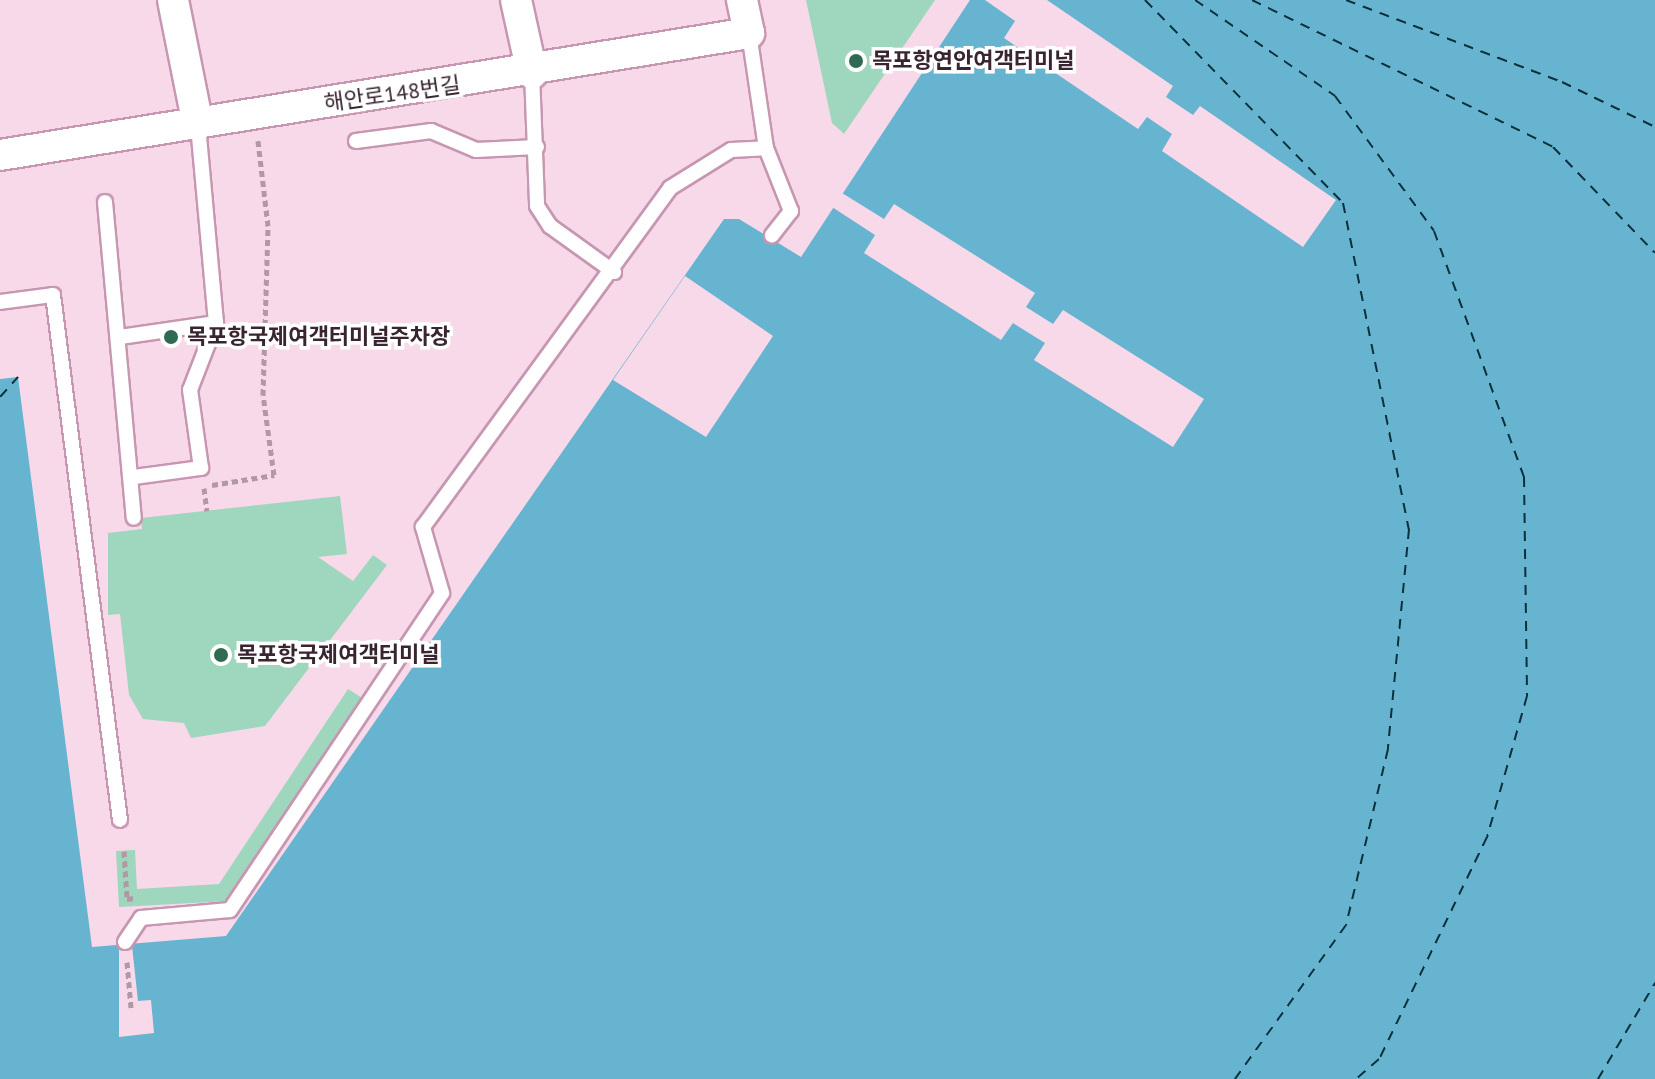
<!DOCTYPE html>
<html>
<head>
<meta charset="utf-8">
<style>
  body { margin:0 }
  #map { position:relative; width:1655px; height:1079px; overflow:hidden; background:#f8d9e9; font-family:"PT Sans","Noto Sans KR",sans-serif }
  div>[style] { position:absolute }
  .water>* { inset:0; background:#67b4d1 }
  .pier>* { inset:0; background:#f8d9e9 }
  .ferry>* { height:2px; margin-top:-1px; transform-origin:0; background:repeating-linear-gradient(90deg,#0b303d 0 10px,transparent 0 18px) }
  .building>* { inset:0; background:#9ed7bd }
  .path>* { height:5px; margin-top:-2.5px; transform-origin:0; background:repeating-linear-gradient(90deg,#b298a6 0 6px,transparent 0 10px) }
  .roads { filter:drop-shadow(2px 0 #c796b1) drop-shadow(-2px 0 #c796b1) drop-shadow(0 2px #c796b1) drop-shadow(0 -2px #c796b1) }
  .lane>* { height:14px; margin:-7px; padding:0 7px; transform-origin:7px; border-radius:7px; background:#fff }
  .street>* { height:30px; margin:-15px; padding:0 15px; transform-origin:15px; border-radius:15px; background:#fff }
  .dots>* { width:22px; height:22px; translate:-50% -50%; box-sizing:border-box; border:4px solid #fff; border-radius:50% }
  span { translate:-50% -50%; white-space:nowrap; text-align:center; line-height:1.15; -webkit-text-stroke:7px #fff; paint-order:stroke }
  .poi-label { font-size:22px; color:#382530; font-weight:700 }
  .left { translate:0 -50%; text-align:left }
  .street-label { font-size:22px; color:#382530 }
</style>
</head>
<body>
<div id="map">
  <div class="water">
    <i style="clip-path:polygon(970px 0,1655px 0,1655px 1079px,0 1079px,0 379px,18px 377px,92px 947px,226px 936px,724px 219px,739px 219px,801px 257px)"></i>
  </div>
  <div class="pier">
    <i style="clip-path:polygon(985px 0,1047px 0,1173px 86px,1166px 97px,1193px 115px,1200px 106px,1336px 200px,1303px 247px,1162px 151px,1172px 134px,1147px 117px,1138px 129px,1004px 38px,1015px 21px)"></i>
    <i style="clip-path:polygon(842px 193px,884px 219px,894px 204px,1035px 293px,1026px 307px,1053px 324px,1063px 310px,1204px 399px,1173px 447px,1034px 360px,1045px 343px,1013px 323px,1001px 340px,864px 253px,875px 235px,832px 207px)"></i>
    <i style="clip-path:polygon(685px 276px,773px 336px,706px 437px,613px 380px)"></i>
    <i style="clip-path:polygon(132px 946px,138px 1001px,151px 1000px,154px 1033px,119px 1037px,119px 947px)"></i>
  </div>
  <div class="ferry">
    <i style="left:1145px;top:0;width:284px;rotate:45.7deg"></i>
    <i style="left:1343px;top:203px;width:333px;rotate:78.6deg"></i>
    <i style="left:1409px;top:529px;width:221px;rotate:95.5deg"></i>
    <i style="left:1388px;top:749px;width:181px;rotate:103.4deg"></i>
    <i style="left:1346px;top:925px;width:190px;rotate:125.8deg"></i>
    <i style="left:1195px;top:0;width:170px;rotate:34.4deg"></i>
    <i style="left:1335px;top:96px;width:167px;rotate:53.7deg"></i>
    <i style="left:1434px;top:231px;width:262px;rotate:69.9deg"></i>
    <i style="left:1524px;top:477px;width:219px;rotate:89.2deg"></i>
    <i style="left:1527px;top:696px;width:147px;rotate:105.8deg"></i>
    <i style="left:1487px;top:837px;width:247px;rotate:115.9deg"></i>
    <i style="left:1379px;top:1059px;width:30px;rotate:139deg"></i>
    <i style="left:1252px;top:0;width:335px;rotate:26deg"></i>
    <i style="left:1553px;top:147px;width:147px;rotate:46.1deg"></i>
    <i style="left:1346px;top:0;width:231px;rotate:20.8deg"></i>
    <i style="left:1562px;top:82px;width:103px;rotate:25.8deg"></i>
    <i style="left:0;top:397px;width:27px;rotate:-48deg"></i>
    <i style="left:1598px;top:1079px;width:112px;rotate:-59.3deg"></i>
  </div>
  <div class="building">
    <i style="clip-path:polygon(806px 0,935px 0,844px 134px,832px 123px)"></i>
    <i style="clip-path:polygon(340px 496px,347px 554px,318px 557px,353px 581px,373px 555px,387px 565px,265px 726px,191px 738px,184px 723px,143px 719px,129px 695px,120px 614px,108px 615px,108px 533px,142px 529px,141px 518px)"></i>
    <i style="clip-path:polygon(348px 689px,364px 699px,230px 901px,119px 907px,116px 851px,135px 850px,137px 889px,219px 884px)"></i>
  </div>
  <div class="path">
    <i style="left:212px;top:485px;width:63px;rotate:-9.2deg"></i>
    <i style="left:274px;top:475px;width:81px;rotate:-97.8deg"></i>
    <i style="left:263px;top:395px;width:169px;rotate:-88.3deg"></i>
    <i style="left:268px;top:226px;width:86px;rotate:-96.7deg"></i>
    <i style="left:204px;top:488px;width:23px;rotate:83deg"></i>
    <i style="left:124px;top:851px;width:48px;rotate:86.4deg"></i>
    <i style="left:127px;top:899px;width:7px;rotate:-8deg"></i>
    <i style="left:127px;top:962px;width:46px;rotate:85deg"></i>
  </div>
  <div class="roads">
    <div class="lane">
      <i style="left:749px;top:33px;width:116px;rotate:81.6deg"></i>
      <i style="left:766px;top:148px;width:68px;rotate:68.4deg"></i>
      <i style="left:791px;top:211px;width:31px;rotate:128deg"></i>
      <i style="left:532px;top:73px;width:133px;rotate:87.8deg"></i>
      <i style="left:537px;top:206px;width:24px;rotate:57deg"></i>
      <i style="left:550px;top:226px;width:79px;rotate:35.7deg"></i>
      <i style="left:356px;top:141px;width:76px;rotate:-7.6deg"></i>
      <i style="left:431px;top:131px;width:49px;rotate:22.9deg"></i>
      <i style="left:476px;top:150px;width:61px;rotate:-2.8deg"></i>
      <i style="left:105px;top:202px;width:317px;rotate:84.8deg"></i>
      <i style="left:0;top:302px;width:53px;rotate:-7.5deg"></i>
      <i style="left:53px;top:295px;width:529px;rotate:82.73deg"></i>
      <i style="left:120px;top:337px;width:97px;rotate:-8.3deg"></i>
      <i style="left:134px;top:477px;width:68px;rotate:-7.7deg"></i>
      <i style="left:201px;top:468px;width:79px;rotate:-98deg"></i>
      <i style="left:190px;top:390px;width:72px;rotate:-68.8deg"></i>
      <i style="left:216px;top:323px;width:199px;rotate:-95.2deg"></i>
      <i style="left:125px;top:942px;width:29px;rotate:-56deg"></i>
      <i style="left:141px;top:918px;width:89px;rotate:-5.1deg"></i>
      <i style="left:230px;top:910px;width:381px;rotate:-56.2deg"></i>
      <i style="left:442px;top:593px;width:69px;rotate:-106.1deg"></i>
      <i style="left:423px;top:527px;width:419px;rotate:-53.9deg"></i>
      <i style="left:670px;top:188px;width:72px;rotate:-31.9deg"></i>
      <i style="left:731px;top:150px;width:35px;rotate:-3deg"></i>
    </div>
    <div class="street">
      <i style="left:173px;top:0;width:127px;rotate:78.7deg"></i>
      <i style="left:516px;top:0;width:75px;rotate:77.6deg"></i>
      <i style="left:0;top:155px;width:759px;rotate:-9.25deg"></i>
      <i style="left:749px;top:33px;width:34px;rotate:-102deg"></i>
    </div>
  </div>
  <div class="dots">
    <i style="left:856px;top:61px;background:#316a53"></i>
    <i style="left:171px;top:337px;background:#316a53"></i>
    <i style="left:221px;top:655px;background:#316a53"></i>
  </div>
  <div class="poi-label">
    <span class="left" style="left:872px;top:61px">목포항연안여객터미널</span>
    <span class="left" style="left:187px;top:337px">목포항국제여객터미널주차장</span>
    <span class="left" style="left:237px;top:655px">목포항국제여객터미널</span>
  </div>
  <div class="street-label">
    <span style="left:392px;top:94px;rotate:-8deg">해안로148번길</span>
  </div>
</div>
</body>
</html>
